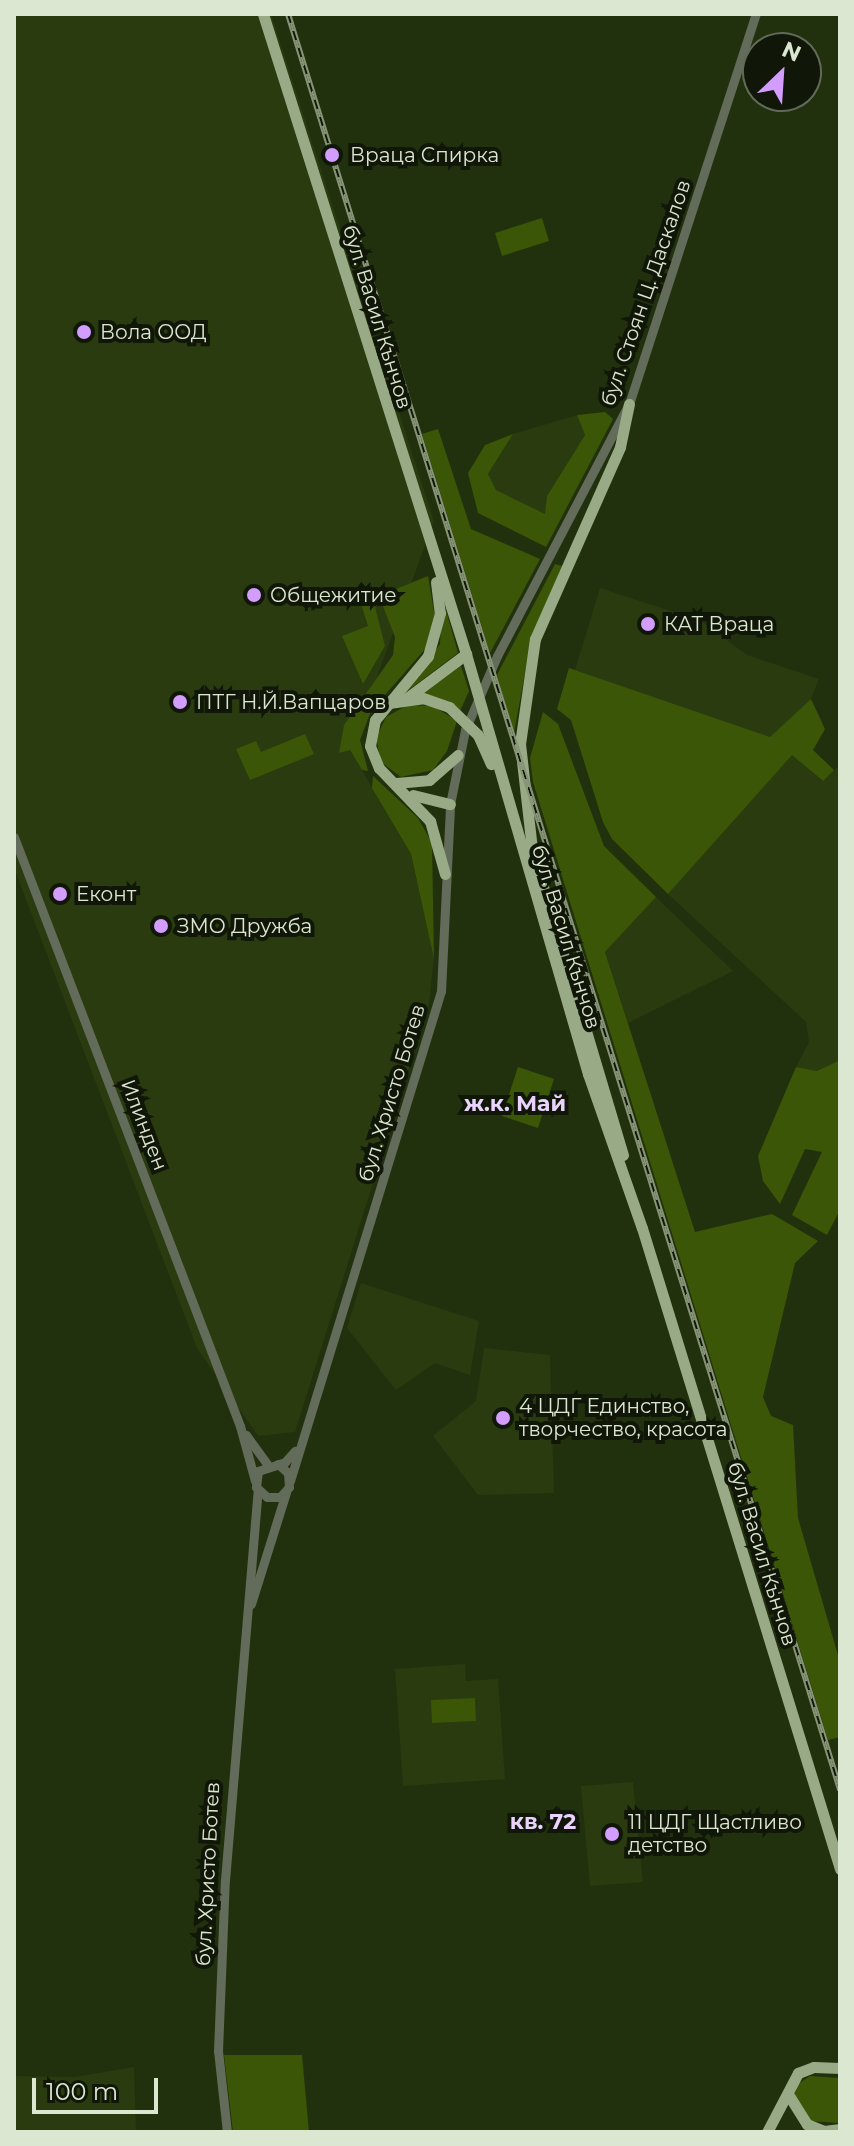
<!DOCTYPE html>
<html>
<head>
<meta charset="utf-8">
<style>
  body { margin:0 }
  #map { position:relative; width:854px; height:2146px; overflow:hidden; background:#22310d; font-family:Montserrat,sans-serif }
  div>[style] { position:absolute }
  .built>* { inset:0; background:#293b0f }
  .green>* { inset:0; background:#3a5606 }
  .minor>* { height:9px; margin:-4.5px; padding:0 4.5px; transform-origin:4.5px; border-radius:4.5px; background:#636b5a }
  .major>* { height:11px; margin:-5.5px; padding:0 5.5px; transform-origin:5.5px; border-radius:5.5px; background:#99aa87 }
  .rail>* { height:6px; margin-top:-3px; transform-origin:0; background:repeating-linear-gradient(90deg,#101708 0 9px,#879477 0 18px); box-sizing:border-box; border-block:2px solid #879477 }
  .dots>* { width:22px; height:22px; translate:-50% -50%; box-sizing:border-box; border:4px solid #101708; border-radius:50% }
  span { translate:-50% -50%; white-space:nowrap; text-align:center; line-height:1.15; -webkit-text-stroke:8px #101708; paint-order:stroke }
  .poi-label { font-size:20px; color:#dce7d1 }
  .left { translate:0 -50%; text-align:left }
  .street-label { font-size:20px; color:#dce7d1 }
  .neighbourhood-label { font-size:22px; color:#e9d3fc; font-weight:700 }
  .frame { position:absolute; inset:0; border:16px solid #dce7d1; pointer-events:none }
  .north { position:absolute; left:742px; top:32px; width:80px; height:80px; box-sizing:border-box; background:#101708; border:2px solid #626a58; border-radius:50%; rotate:25deg; font-size:22px; font-weight:700; line-height:32px; text-align:center; color:#dce7d1 }
  .north::after { content:''; display:block; margin:auto; width:28px; height:36px; background:#d29dfd; clip-path:polygon(50% 0,100% 100%,50% 72%,0 100%) }
  .scale { position:absolute; left:32px; top:2078px; width:126px; height:36px; box-sizing:border-box; border:4px solid #dce7d1; border-top:0; padding-left:10px; font-size:24px; line-height:28px; white-space:nowrap; color:#dce7d1; -webkit-text-stroke:6px #101708; paint-order:stroke }
</style>
</head>
<body>
<div id="map">
  <div class="built">
    <i style="clip-path:polygon(14px 14px,271px 14px,434px 521px,350px 750px,411px 854px,434px 959px,429px 1004px,295px 1432px,258px 1436px,197px 1348px,14px 868px)"></i>
    <i style="clip-path:polygon(577px 415px,585px 435px,547px 496px,546px 515px,496px 490px,488px 474px,513px 434px)"></i>
    <i style="clip-path:polygon(600px 588px,701px 621px,747px 655px,819px 679px,811px 699px,770px 738px,575px 670px)"></i>
    <i style="clip-path:polygon(792px 754px,822px 781px,840px 765px,840px 1060px,817px 1071px,796px 1067px,809px 1042px,806px 1022px,668px 894px)"></i>
    <i style="clip-path:polygon(656px 897px,733px 971px,628px 1023px,605px 952px)"></i>
    <i style="clip-path:polygon(361px 1283px,479px 1321px,470px 1375px,435px 1363px,396px 1390px,347px 1328px)"></i>
    <i style="clip-path:polygon(484px 1348px,550px 1355px,554px 1493px,478px 1495px,433px 1436px,476px 1401px)"></i>
    <i style="clip-path:polygon(465px 1664px,466px 1681px,498px 1679px,505px 1779px,403px 1786px,395px 1669px)"></i>
    <i style="clip-path:polygon(633px 1782px,643px 1882px,590px 1886px,581px 1786px)"></i>
    <i style="clip-path:polygon(134px 2067px,136px 2132px,14px 2132px,14px 2076px,75px 2077px)"></i>
  </div>
  <div class="green">
    <i style="clip-path:polygon(542px 218px,549px 241px,502px 256px,495px 233px)"></i>
    <i style="clip-path:polygon(605px 412px,613px 419px,546px 547px,478px 513px,468px 473px,485px 445px,513px 434px,488px 474px,496px 490px,545px 514px,547px 496px,585px 435px,577px 415px)"></i>
    <i style="clip-path:polygon(438px 429px,471px 529px,540px 559px,490px 653px,422px 434px)"></i>
    <i style="clip-path:polygon(555px 564px,562px 566px,531px 640px,514px 733px,497px 675px)"></i>
    <i style="clip-path:polygon(428px 576px,435px 618px,426px 648px,371px 711px,360px 740px,368px 771px,362px 770px,350px 750px,339px 753px,344px 725px,393px 655px,395px 637px,379px 596px)"></i>
    <i style="clip-path:polygon(442px 596px,458px 653px,406px 692px,440px 644px)"></i>
    <i style="clip-path:polygon(373px 599px,385px 646px,363px 684px,342px 636px,368px 626px,361px 604px)"></i>
    <i style="clip-path:polygon(461px 666px,469px 691px,460px 711px,423px 693px)"></i>
    <i style="clip-path:polygon(569px 668px,770px 737px,811px 699px,825px 729px,813px 750px,834px 770px,823px 781px,792px 755px,668px 894px,612px 839px,603px 822px,571px 720px,557px 709px)"></i>
    <i style="clip-path:polygon(408px 705px,433px 706px,457px 721px,447px 751px,433px 770px,401px 777px,381px 762px,376px 738px,386px 717px)"></i>
    <i style="clip-path:polygon(543px 712px,558px 724px,604px 846px,656px 897px,605px 952px,695px 1232px,772px 1214px,818px 1241px,795px 1263px,763px 1397px,771px 1416px,793px 1425px,798px 1518px,840px 1662px,840px 1737px,828px 1740px,533px 782px,530px 758px)"></i>
    <i style="clip-path:polygon(305px 734px,314px 754px,250px 780px,236px 749px,256px 741px,261px 752px)"></i>
    <i style="clip-path:polygon(373px 776px,418px 818px,432px 843px,434px 959px,411px 854px,372px 788px)"></i>
    <i style="clip-path:polygon(840px 1060px,840px 1210px,827px 1235px,792px 1215px,822px 1152px,805px 1149px,780px 1204px,763px 1181px,758px 1156px,796px 1067px,817px 1071px)"></i>
    <i style="clip-path:polygon(518px 1067px,554px 1079px,538px 1128px,502px 1116px)"></i>
    <i style="clip-path:polygon(475px 1698px,476px 1721px,432px 1723px,431px 1700px)"></i>
    <i style="clip-path:polygon(224px 2055px,302px 2055px,309px 2132px,233px 2132px)"></i>
    <i style="clip-path:polygon(810px 2076px,840px 2078px,840px 2123px,809px 2121px,794px 2096px,798px 2084px)"></i>
  </div>
  <div class="minor">
    <i style="left:14px;top:837px;width:631px;rotate:69.01deg"></i>
    <i style="left:240px;top:1426px;width:57px;rotate:74.7deg"></i>
    <i style="left:246px;top:1435px;width:36px;rotate:54deg"></i>
    <i style="left:278px;top:1464px;width:13px;rotate:42deg"></i>
    <i style="left:288px;top:1473px;width:14px;rotate:86deg"></i>
    <i style="left:289px;top:1487px;width:13px;rotate:132deg"></i>
    <i style="left:280px;top:1497px;width:13px;rotate:180deg"></i>
    <i style="left:267px;top:1497px;width:15px;rotate:-138deg"></i>
    <i style="left:256px;top:1487px;width:16px;rotate:-83deg"></i>
    <i style="left:258px;top:1471px;width:28px;rotate:-18deg"></i>
    <i style="left:285px;top:1462px;width:15px;rotate:-48deg"></i>
    <i style="left:290px;top:1481px;width:513px;rotate:-72.87deg"></i>
    <i style="left:441px;top:991px;width:187px;rotate:-87.2deg"></i>
    <i style="left:450px;top:804px;width:76px;rotate:-78.5deg"></i>
    <i style="left:465px;top:730px;width:81px;rotate:-66.6deg"></i>
    <i style="left:497px;top:656px;width:284px;rotate:-62.4deg"></i>
    <i style="left:629px;top:404px;width:410px;rotate:-72deg"></i>
    <i style="left:251px;top:1604px;width:117px;rotate:-72.6deg"></i>
    <i style="left:227px;top:2132px;width:81px;rotate:-96.3deg"></i>
    <i style="left:218px;top:2051px;width:171px;rotate:-87.7deg"></i>
    <i style="left:225px;top:1880px;width:390px;rotate:-85.2deg"></i>
  </div>
  <div class="major">
    <i style="left:263px;top:14px;width:671px;rotate:72.4deg"></i>
    <i style="left:466px;top:654px;width:437px;rotate:73.8deg"></i>
    <i style="left:588px;top:1074px;width:163px;rotate:70.7deg"></i>
    <i style="left:642px;top:1228px;width:671px;rotate:72.83deg"></i>
    <i style="left:436px;top:582px;width:31px;rotate:83deg"></i>
    <i style="left:440px;top:613px;width:45px;rotate:105.6deg"></i>
    <i style="left:428px;top:656px;width:83px;rotate:129.6deg"></i>
    <i style="left:375px;top:720px;width:26px;rotate:101deg"></i>
    <i style="left:370px;top:746px;width:24px;rotate:68deg"></i>
    <i style="left:379px;top:768px;width:74px;rotate:46.1deg"></i>
    <i style="left:430px;top:821px;width:55px;rotate:74.2deg"></i>
    <i style="left:407px;top:698px;width:74px;rotate:-36.7deg"></i>
    <i style="left:389px;top:703px;width:34px;rotate:-8deg"></i>
    <i style="left:423px;top:698px;width:28px;rotate:19deg"></i>
    <i style="left:449px;top:707px;width:40px;rotate:44deg"></i>
    <i style="left:478px;top:735px;width:32px;rotate:66deg"></i>
    <i style="left:396px;top:783px;width:33px;rotate:-5deg"></i>
    <i style="left:429px;top:780px;width:38px;rotate:-41deg"></i>
    <i style="left:413px;top:795px;width:38px;rotate:14deg"></i>
    <i style="left:623px;top:1155px;width:319px;rotate:-106.6deg"></i>
    <i style="left:532px;top:849px;width:106px;rotate:-96.5deg"></i>
    <i style="left:520px;top:744px;width:106px;rotate:-81.9deg"></i>
    <i style="left:535px;top:639px;width:210px;rotate:-66.1deg"></i>
    <i style="left:620px;top:447px;width:44px;rotate:-78.2deg"></i>
    <i style="left:788px;top:2094px;width:36px;rotate:58deg"></i>
    <i style="left:807px;top:2124px;width:18px;rotate:22deg"></i>
    <i style="left:824px;top:2131px;width:16px;rotate:-7deg"></i>
    <i style="left:767px;top:2132px;width:67px;rotate:-62.3deg"></i>
    <i style="left:798px;top:2073px;width:17px;rotate:-21deg"></i>
    <i style="left:814px;top:2067px;width:26px;rotate:2deg"></i>
  </div>
  <div class="rail">
    <i style="left:288px;top:14px;width:1860px;rotate:72.73deg"></i>
  </div>
  <div class="dots">
    <i style="left:332px;top:155px;background:#d29dfd"></i>
    <i style="left:84px;top:332px;background:#d29dfd"></i>
    <i style="left:254px;top:595px;background:#d29dfd"></i>
    <i style="left:648px;top:624px;background:#d29dfd"></i>
    <i style="left:180px;top:702px;background:#d29dfd"></i>
    <i style="left:60px;top:894px;background:#d29dfd"></i>
    <i style="left:161px;top:926px;background:#d29dfd"></i>
    <i style="left:503px;top:1418px;background:#d29dfd"></i>
    <i style="left:612px;top:1834px;background:#d29dfd"></i>
  </div>
  <div class="poi-label">
    <span class="left" style="left:350px;top:155px">Враца Спирка</span>
    <span class="left" style="left:100px;top:332px">Вола ООД</span>
    <span class="left" style="left:270px;top:595px">Общежитие</span>
    <span class="left" style="left:664px;top:624px">КАТ Враца</span>
    <span class="left" style="left:196px;top:702px">ПТГ Н.Й.Вапцаров</span>
    <span class="left" style="left:76px;top:894px">Еконт</span>
    <span class="left" style="left:177px;top:926px">ЗМО Дружба</span>
    <span class="left" style="left:519px;top:1418px">4 ЦДГ Единство,<br>творчество, красота</span>
    <span class="left" style="left:628px;top:1834px">11 ЦДГ Щастливо<br>детство</span>
  </div>
  <div class="street-label">
    <span style="left:646px;top:293px;rotate:-71deg">бул. Стоян Ц. Даскалов</span>
    <span style="left:377px;top:317px;rotate:73deg">бул. Васил Кънчов</span>
    <span style="left:566px;top:937px;rotate:73deg">бул. Васил Кънчов</span>
    <span style="left:392px;top:1093px;rotate:-73deg">бул. Христо Ботев</span>
    <span style="left:144px;top:1125px;rotate:69deg">Илинден</span>
    <span style="left:762px;top:1554px;rotate:73deg">бул. Васил Кънчов</span>
    <span style="left:208px;top:1874px;rotate:-87deg">бул. Христо Ботев</span>
  </div>
  <div class="neighbourhood-label">
    <span style="left:515px;top:1104px">ж.к. Май</span>
    <span style="left:543px;top:1822px">кв. 72</span>
  </div>
  <div class="frame"></div>
  <div class="north">N</div>
  <div class="scale">100 m</div>
</div>
</body>
</html>
